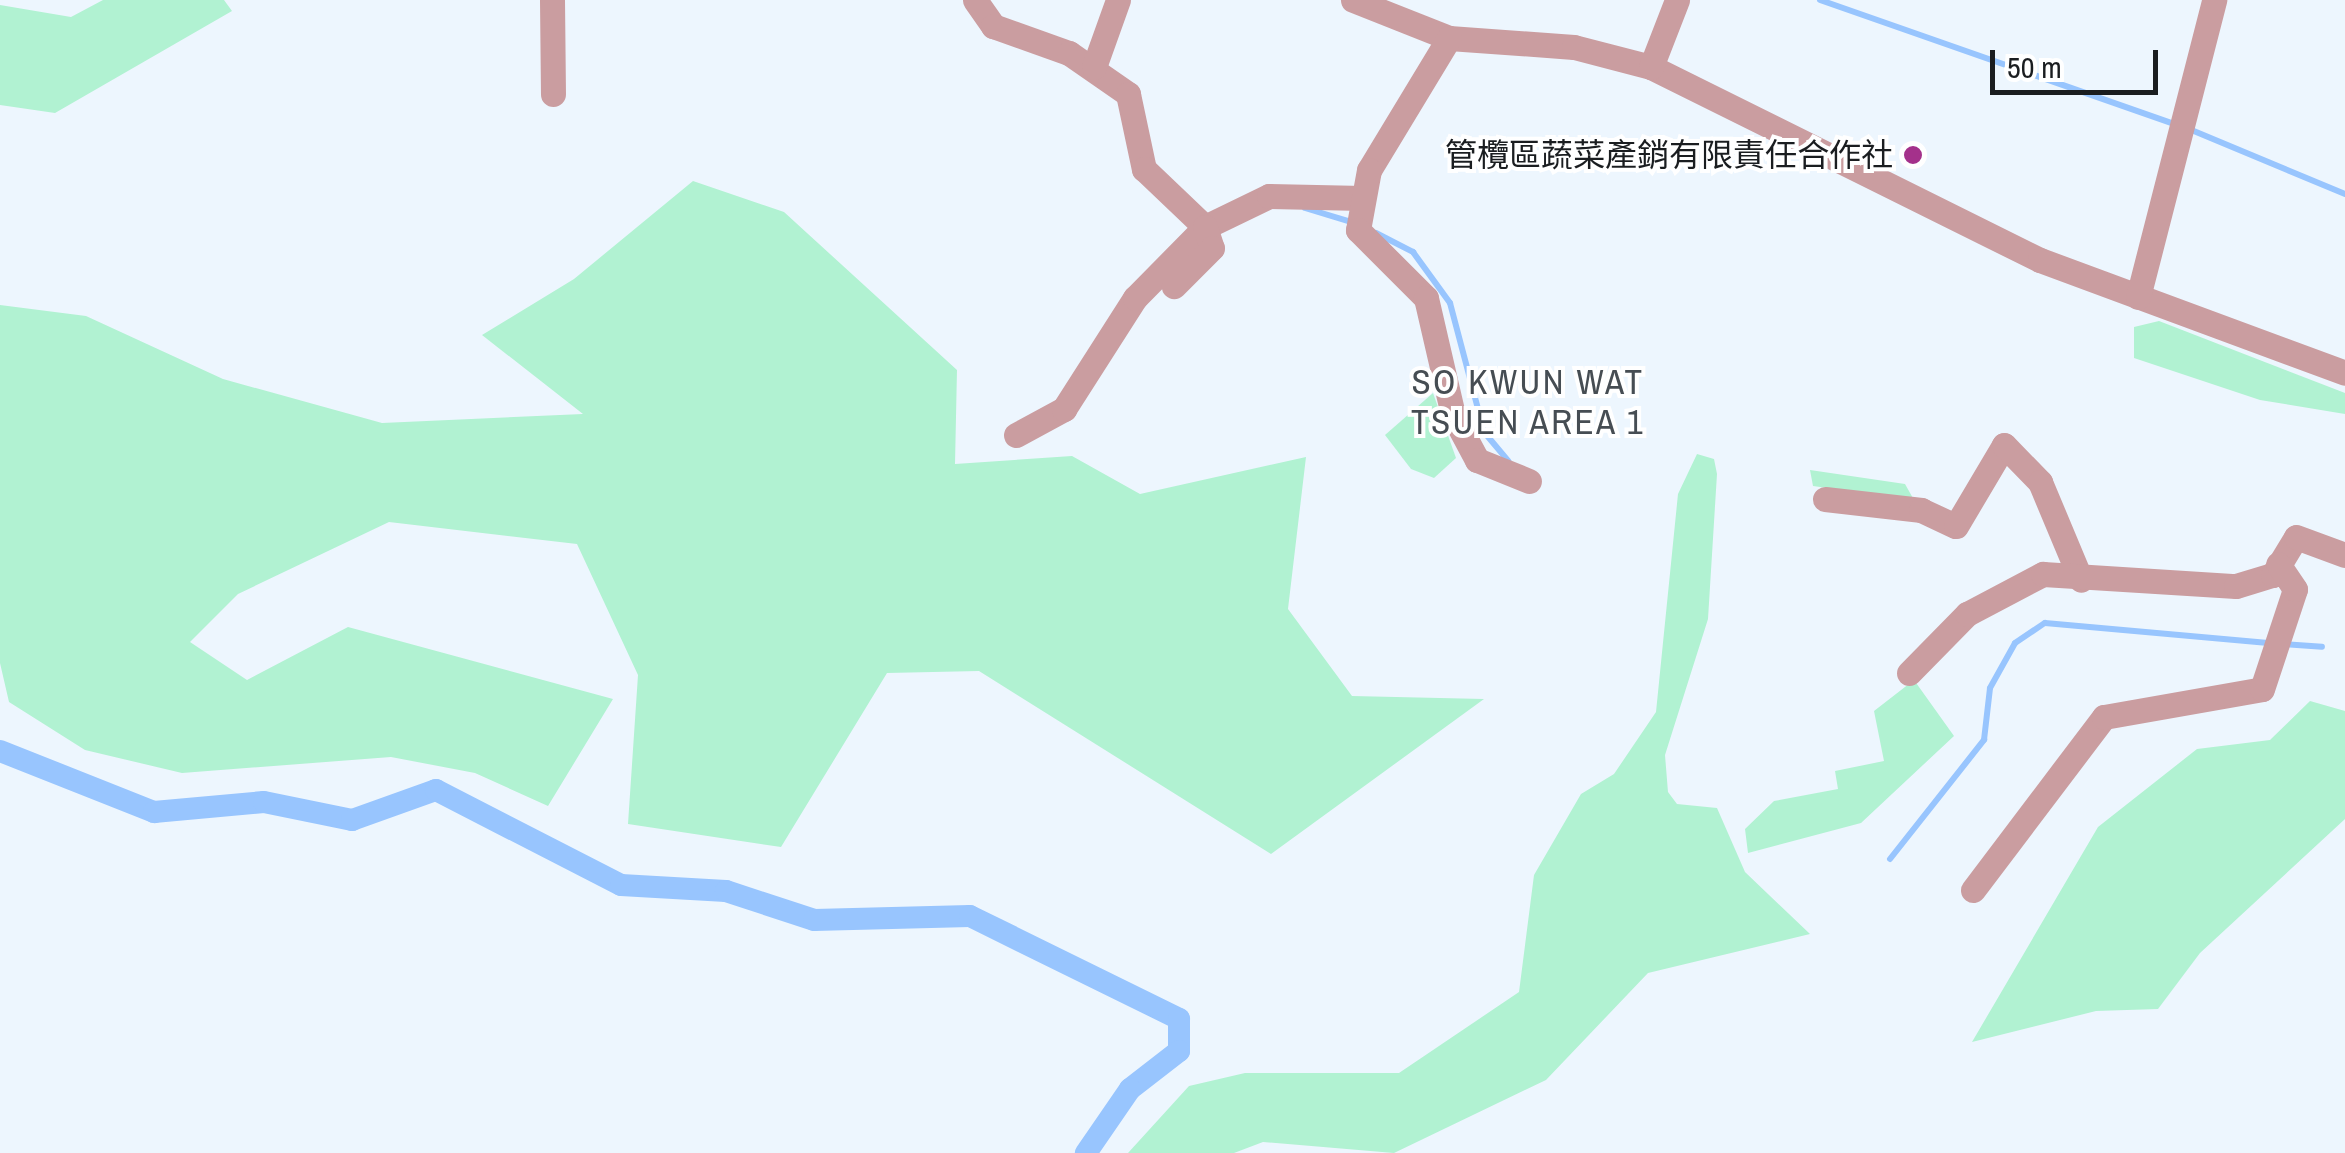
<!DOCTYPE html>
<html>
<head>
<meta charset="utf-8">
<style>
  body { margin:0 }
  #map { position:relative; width:2345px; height:1153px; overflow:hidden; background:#edf6fe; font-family:"Archivo Narrow","Noto Sans TC",sans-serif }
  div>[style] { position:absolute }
  .green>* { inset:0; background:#b1f2d2 }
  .stream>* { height:6px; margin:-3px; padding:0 3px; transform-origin:3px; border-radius:3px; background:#98c5fe }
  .canal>* { height:22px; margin:-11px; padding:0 11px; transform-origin:11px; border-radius:11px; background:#98c5fe }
  .minor>* { height:25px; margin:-12.5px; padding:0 12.5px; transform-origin:12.5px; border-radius:12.5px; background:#ca9da0 }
  .dots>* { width:28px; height:28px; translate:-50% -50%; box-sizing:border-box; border:5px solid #fff; border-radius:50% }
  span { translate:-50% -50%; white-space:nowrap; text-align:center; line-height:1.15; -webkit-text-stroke:8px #fff; paint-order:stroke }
  .poi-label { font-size:32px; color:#1a1d20 }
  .right { translate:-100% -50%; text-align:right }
  .neighbourhood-label { font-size:35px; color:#464d53; letter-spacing:2.5px }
  .scale { position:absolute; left:1990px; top:50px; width:168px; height:45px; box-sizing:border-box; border:5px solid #1a1d20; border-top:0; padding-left:12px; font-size:30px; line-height:35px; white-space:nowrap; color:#1a1d20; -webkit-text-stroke:8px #fff; paint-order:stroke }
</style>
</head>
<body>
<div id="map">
  <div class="green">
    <i style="clip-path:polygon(103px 0,224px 0,232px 11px,55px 113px,0 105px,0 5px,71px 17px)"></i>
    <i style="clip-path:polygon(693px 181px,784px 212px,957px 370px,955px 464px,1072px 456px,1140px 494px,1306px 457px,1288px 609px,1352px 696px,1484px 699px,1271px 854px,979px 671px,887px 673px,781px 847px,628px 824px,638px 675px,577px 544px,389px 522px,238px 594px,190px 642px,247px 680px,348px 627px,613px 699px,548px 806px,475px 773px,391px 757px,182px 773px,85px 750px,9px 702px,0 663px,0 305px,86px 316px,223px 379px,382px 423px,583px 414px,482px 335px,574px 279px)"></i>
    <i style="clip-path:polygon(2159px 321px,2345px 393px,2345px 414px,2260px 400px,2134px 358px,2134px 327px)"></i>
    <i style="clip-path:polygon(1433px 393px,1456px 458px,1434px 478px,1411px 469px,1385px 435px)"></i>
    <i style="clip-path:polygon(1697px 454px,1714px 459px,1717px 474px,1708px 619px,1665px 755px,1668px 792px,1677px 804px,1717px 808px,1745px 872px,1810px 934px,1648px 973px,1546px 1080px,1394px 1153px,1263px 1142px,1234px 1153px,1128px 1153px,1189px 1086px,1245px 1073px,1399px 1073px,1519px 992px,1534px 875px,1581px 794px,1614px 774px,1656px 712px,1678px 494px)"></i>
    <i style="clip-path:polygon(1810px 470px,1905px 484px,1914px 500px,1813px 486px)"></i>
    <i style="clip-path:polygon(1914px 680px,1954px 736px,1861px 823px,1748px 853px,1745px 829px,1774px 801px,1838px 789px,1835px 771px,1884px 761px,1874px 711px)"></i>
    <i style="clip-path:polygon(2310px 701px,2345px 711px,2345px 819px,2200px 953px,2158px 1009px,2096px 1011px,1972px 1042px,2098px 827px,2197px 749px,2270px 740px)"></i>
  </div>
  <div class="stream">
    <i style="left:1820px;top:0;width:378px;rotate:19.3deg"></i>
    <i style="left:2189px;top:129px;width:169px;rotate:22.6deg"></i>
    <i style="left:1305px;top:208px;width:48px;rotate:16.9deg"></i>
    <i style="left:1376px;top:233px;width:42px;rotate:27.2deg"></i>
    <i style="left:1413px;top:252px;width:63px;rotate:54deg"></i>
    <i style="left:1450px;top:303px;width:133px;rotate:75.2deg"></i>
    <i style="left:1484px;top:432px;width:38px;rotate:50deg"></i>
    <i style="left:2283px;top:644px;width:39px;rotate:4deg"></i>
    <i style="left:1890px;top:859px;width:152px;rotate:-51.7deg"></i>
    <i style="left:1984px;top:740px;width:52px;rotate:-83.4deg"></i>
    <i style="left:1990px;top:688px;width:51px;rotate:-60.9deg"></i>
    <i style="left:2015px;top:643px;width:36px;rotate:-34deg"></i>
    <i style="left:2045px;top:623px;width:227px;rotate:5.1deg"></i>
  </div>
  <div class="canal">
    <i style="left:0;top:751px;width:166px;rotate:21.6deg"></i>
    <i style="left:154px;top:812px;width:110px;rotate:-5.2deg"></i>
    <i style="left:264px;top:802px;width:90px;rotate:11.6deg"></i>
    <i style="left:352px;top:820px;width:89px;rotate:-19.7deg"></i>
    <i style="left:436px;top:790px;width:208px;rotate:27.2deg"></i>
    <i style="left:621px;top:885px;width:105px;rotate:3.3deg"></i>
    <i style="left:726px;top:891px;width:93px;rotate:18.2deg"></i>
    <i style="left:814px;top:920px;width:156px;rotate:-1.5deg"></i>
    <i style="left:970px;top:916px;width:233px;rotate:26.2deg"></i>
    <i style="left:1179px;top:1019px;width:32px;rotate:90deg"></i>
    <i style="left:1179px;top:1051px;width:62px;rotate:142.2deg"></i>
    <i style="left:1130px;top:1089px;width:78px;rotate:124.5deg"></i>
  </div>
  <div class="minor">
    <i style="left:552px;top:0;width:94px;rotate:89.4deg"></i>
    <i style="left:975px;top:0;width:32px;rotate:55deg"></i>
    <i style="left:993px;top:26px;width:81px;rotate:19.6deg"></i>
    <i style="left:1069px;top:53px;width:72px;rotate:34.8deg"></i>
    <i style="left:1128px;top:94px;width:77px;rotate:78deg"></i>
    <i style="left:1144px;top:169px;width:84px;rotate:43.6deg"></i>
    <i style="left:1205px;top:227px;width:71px;rotate:-25.8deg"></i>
    <i style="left:1269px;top:196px;width:94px;rotate:1.2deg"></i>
    <i style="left:1353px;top:0;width:103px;rotate:21.6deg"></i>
    <i style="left:1449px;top:38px;width:125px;rotate:4.1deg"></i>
    <i style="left:1574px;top:47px;width:80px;rotate:14.6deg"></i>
    <i style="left:1651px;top:67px;width:434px;rotate:26.4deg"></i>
    <i style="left:2040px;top:260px;width:325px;rotate:20.3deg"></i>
    <i style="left:1449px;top:38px;width:154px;rotate:121.2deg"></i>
    <i style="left:1369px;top:170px;width:61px;rotate:100.4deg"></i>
    <i style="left:1358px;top:230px;width:96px;rotate:45deg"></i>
    <i style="left:1426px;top:298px;width:120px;rotate:77deg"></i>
    <i style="left:1453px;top:415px;width:51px;rotate:61.9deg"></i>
    <i style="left:1477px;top:460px;width:56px;rotate:22deg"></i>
    <i style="left:1094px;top:67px;width:71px;rotate:-70.3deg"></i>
    <i style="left:1651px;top:67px;width:72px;rotate:-68.8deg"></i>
    <i style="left:2138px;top:297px;width:307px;rotate:-75.6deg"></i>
    <i style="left:1016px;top:435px;width:55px;rotate:-28.4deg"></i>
    <i style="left:1064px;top:409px;width:132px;rotate:-57.4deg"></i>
    <i style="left:1135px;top:298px;width:100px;rotate:-45.4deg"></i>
    <i style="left:1205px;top:227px;width:22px;rotate:72deg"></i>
    <i style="left:1212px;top:248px;width:54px;rotate:135deg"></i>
    <i style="left:1825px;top:499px;width:97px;rotate:6.5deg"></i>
    <i style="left:1921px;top:510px;width:38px;rotate:25deg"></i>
    <i style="left:1956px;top:526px;width:94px;rotate:-59.3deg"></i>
    <i style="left:2004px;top:445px;width:52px;rotate:45.8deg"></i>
    <i style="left:2040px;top:482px;width:106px;rotate:67.3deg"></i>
    <i style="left:1909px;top:673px;width:83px;rotate:-45.5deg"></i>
    <i style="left:1967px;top:614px;width:86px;rotate:-27.8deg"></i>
    <i style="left:2043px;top:574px;width:193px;rotate:3.6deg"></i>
    <i style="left:2236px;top:586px;width:39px;rotate:-17deg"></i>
    <i style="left:2273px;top:575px;width:44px;rotate:-58.8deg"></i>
    <i style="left:2296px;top:537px;width:52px;rotate:20.2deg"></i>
    <i style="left:1973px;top:890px;width:217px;rotate:-52.9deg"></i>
    <i style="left:2104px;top:717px;width:160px;rotate:-10deg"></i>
    <i style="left:2262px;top:689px;width:105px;rotate:-71.7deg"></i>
    <i style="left:2295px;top:589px;width:30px;rotate:-124deg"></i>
  </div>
  <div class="dots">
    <i style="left:1913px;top:155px;background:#a4318b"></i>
  </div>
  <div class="poi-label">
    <span class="right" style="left:1893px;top:155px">管欖區蔬菜產銷有限責任合作社</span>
  </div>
  <div class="neighbourhood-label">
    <span style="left:1528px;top:402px">SO KWUN WAT<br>TSUEN AREA 1</span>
  </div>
  <div class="scale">50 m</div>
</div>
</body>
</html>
